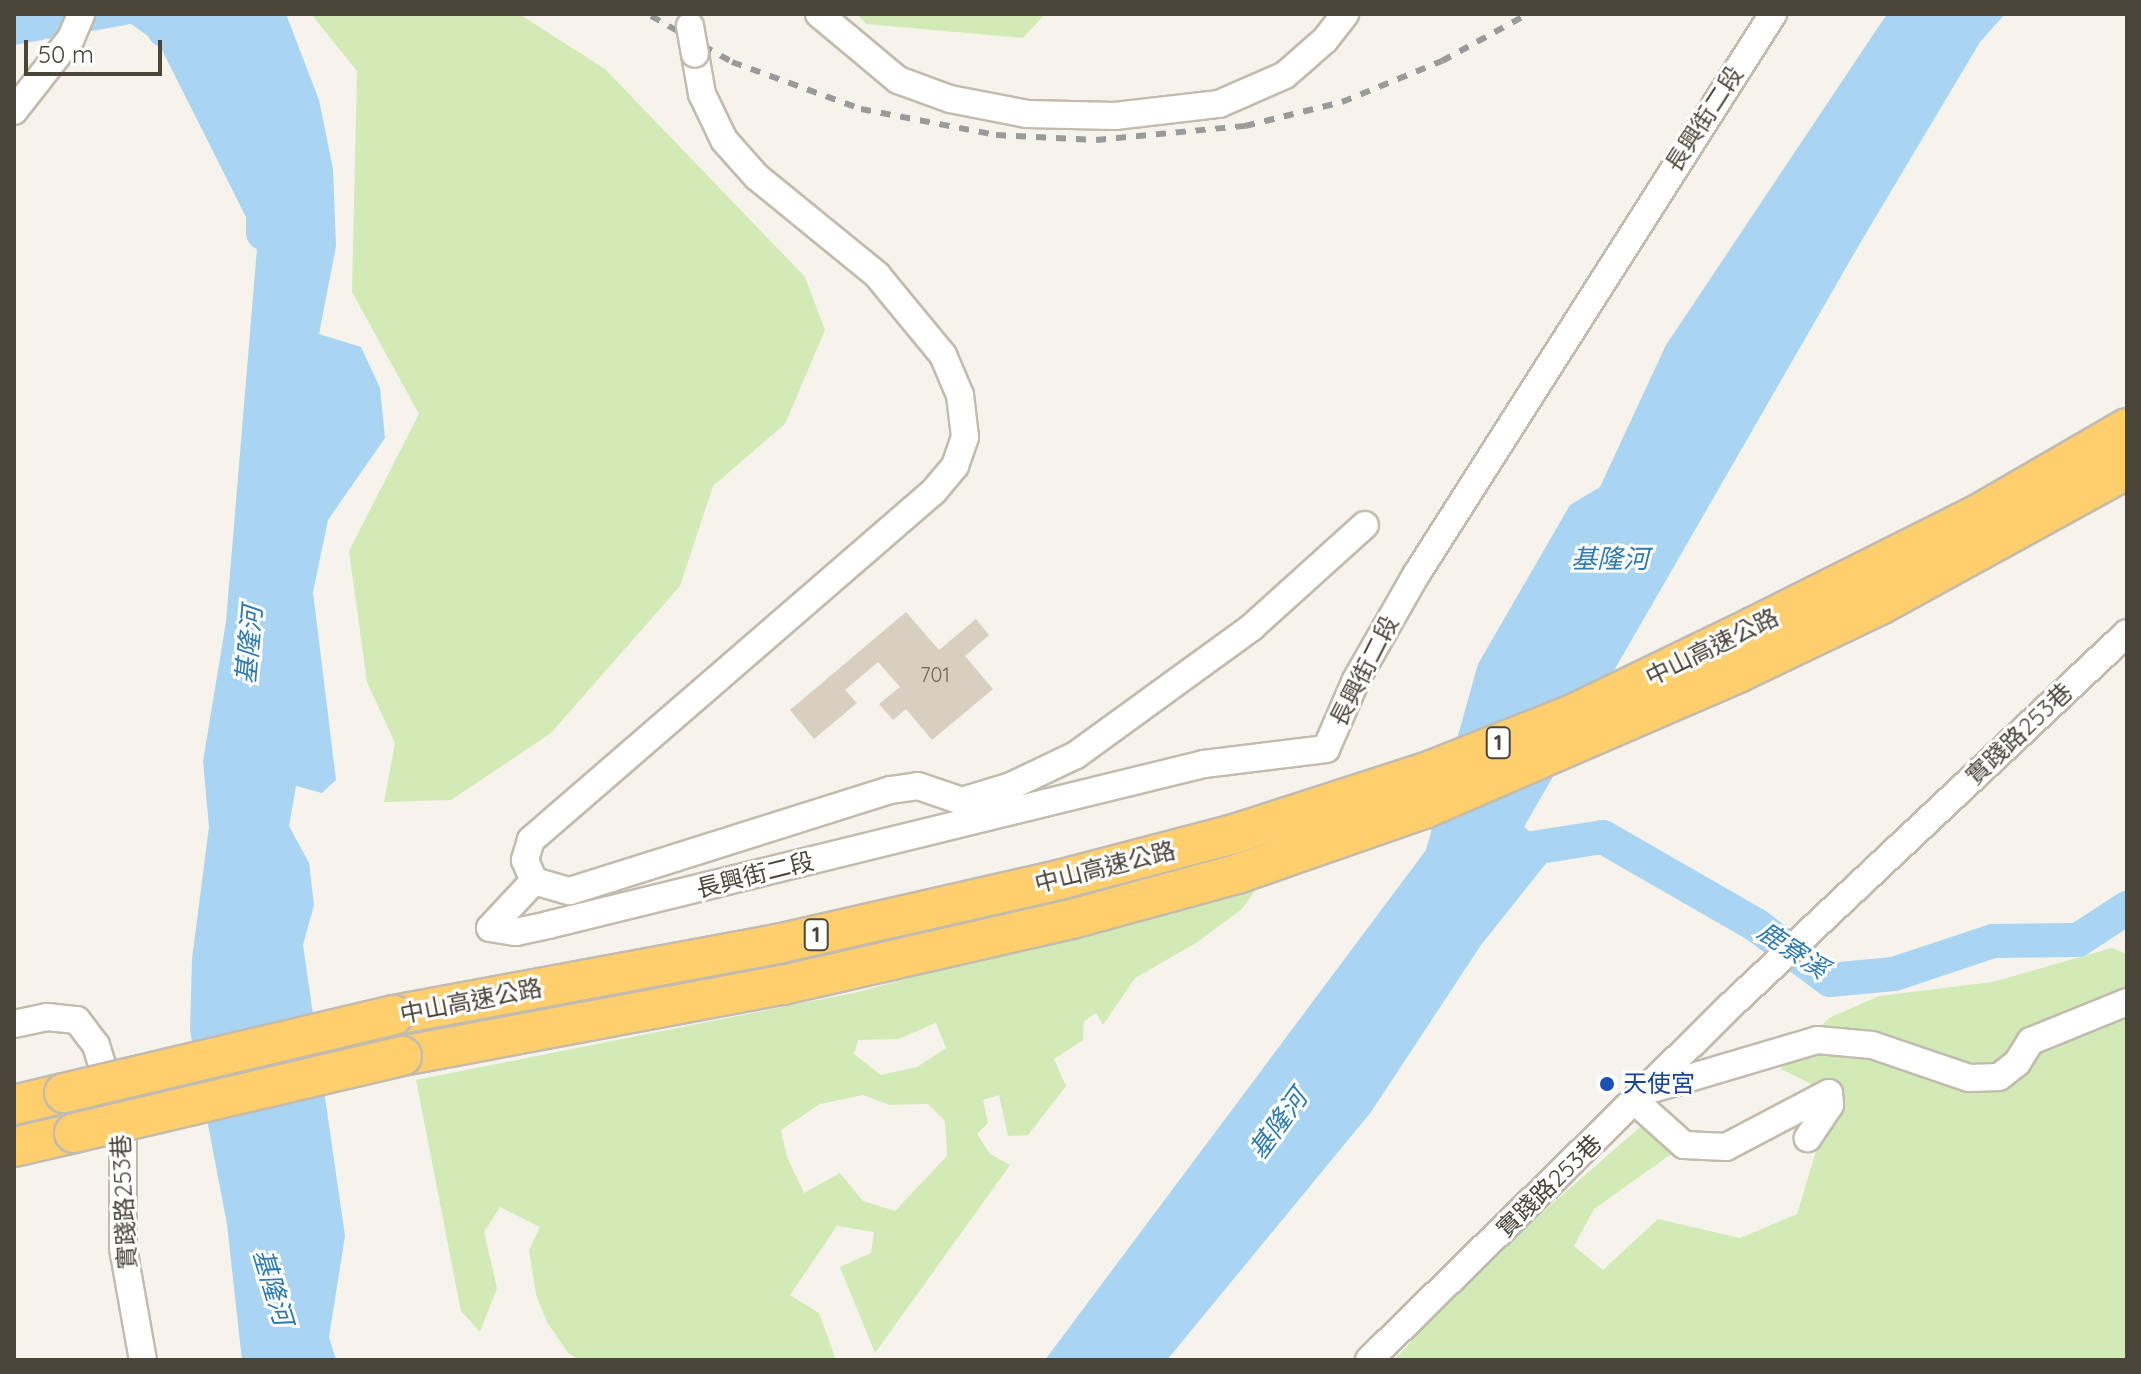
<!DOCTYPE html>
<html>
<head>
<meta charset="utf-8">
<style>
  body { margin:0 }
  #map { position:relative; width:2141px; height:1374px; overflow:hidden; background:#f6f3ec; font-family:Quicksand,"Noto Sans TC",sans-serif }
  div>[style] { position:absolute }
  .green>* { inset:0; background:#d2eab5 }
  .water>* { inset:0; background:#a9d4f2 }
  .river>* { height:34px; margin:-17px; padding:0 17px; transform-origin:17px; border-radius:17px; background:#a9d4f2 }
  .building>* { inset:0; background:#d8cfc1 }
  .roads { filter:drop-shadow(2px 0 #c2bbae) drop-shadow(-2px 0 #c2bbae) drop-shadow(0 2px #c2bbae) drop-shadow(0 -2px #c2bbae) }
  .minor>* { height:26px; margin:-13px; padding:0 13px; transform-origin:13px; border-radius:13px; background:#fff }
  .highway>* { height:38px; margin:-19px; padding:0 19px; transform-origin:19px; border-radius:19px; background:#ffcf6e }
  .rail>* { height:6px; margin-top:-3px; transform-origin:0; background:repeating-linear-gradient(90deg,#9a9a9a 0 10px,transparent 0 20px) }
  .bridges { filter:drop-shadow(2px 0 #c2bbae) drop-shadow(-2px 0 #c2bbae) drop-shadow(0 2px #c2bbae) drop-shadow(0 -2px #c2bbae) }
  .minor-bridge>* { height:26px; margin:-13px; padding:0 13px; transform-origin:13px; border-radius:13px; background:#fff }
  .highway-bridge>* { height:38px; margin:-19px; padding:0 19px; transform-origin:19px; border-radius:19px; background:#ffcf6e }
  .dots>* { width:22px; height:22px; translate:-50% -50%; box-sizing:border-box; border:4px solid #fff; border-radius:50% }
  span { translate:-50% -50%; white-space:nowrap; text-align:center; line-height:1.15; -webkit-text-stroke:6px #fff; paint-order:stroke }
  .number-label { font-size:20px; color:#6e675b }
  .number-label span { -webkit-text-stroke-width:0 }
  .shield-label span { padding:2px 6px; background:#fff; border:2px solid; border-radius:6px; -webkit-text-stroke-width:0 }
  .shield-label { font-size:22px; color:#4b4439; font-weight:700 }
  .street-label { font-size:24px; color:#4b4439 }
  .transit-label { font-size:24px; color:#164399 }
  .left { translate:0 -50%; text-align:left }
  .water-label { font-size:26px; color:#2e7ab2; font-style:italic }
  .frame { position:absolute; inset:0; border:16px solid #4b4439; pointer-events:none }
  .scale { position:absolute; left:24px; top:40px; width:138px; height:36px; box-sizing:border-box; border:4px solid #4b4439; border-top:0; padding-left:10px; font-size:24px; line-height:28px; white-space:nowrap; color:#4b4439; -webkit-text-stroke:6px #fff; paint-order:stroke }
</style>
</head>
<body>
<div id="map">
  <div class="green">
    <i style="clip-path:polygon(311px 14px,519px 14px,605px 69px,805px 277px,825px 330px,785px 424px,713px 486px,680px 586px,551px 733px,451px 800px,384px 802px,395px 743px,367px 682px,349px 551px,419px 414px,352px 292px,357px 71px)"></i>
    <i style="clip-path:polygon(857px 14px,1045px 14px,1023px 38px,866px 24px)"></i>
    <i style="clip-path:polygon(evenodd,1262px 881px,1242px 909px,1196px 943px,1135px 978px,1103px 1025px,1096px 1013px,1084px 1021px,1083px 1040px,1054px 1059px,1066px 1086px,1028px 1135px,1008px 1136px,999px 1095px,983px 1100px,988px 1123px,977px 1134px,990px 1154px,1010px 1165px,875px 1353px,840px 1267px,871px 1253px,874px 1232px,837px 1226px,790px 1295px,819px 1313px,836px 1360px,580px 1360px,568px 1353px,547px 1322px,536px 1295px,529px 1250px,540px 1227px,500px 1207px,484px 1232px,497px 1288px,480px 1332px,461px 1311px,416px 1080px,858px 992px,1262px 881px,936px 1023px,946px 1048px,917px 1067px,881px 1075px,854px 1054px,858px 1040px,898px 1039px,936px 1023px,1262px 881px,863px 1095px,890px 1105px,928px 1104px,945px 1121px,947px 1156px,895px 1211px,863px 1201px,840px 1173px,804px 1193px,787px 1157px,781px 1130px,820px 1104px,863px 1095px)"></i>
    <i style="clip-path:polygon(2112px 948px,2127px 954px,2127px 1360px,1394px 1360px,1490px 1258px,1646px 1122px,1684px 1145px,1594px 1209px,1574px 1246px,1603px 1270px,1658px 1219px,1740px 1238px,1797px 1214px,1830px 1105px,1829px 1093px,1781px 1069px,1829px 1018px,1879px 996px,1993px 982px)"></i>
  </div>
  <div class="water">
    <i style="clip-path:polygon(14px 14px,286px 14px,319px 100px,333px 169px,336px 246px,319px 334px,361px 347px,380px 388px,385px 438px,328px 520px,313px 592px,336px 780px,322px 793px,296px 786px,289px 826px,309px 863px,314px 905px,303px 945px,345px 1236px,329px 1337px,336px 1360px,242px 1360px,227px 1224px,190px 1031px,192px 959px,209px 827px,203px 761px,226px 622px,260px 212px,207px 78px,131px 24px,14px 45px)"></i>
    <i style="clip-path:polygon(1887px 14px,2005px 14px,1980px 42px,1859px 245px,1524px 827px,1555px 852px,1481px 945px,1371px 1112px,1167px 1360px,1045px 1360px,1426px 850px,1478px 664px,1570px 505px,1600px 487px,1666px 345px)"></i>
  </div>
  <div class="river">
    <i style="left:164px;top:30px;width:8px;rotate:14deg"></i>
    <i style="left:172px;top:32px;width:203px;rotate:63.3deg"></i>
    <i style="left:263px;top:213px;width:20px;rotate:90deg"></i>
    <i style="left:1501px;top:853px;width:103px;rotate:-8.9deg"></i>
    <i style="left:1603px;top:837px;width:177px;rotate:29.9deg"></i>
    <i style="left:1756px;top:925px;width:92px;rotate:36.6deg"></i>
    <i style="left:1830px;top:980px;width:64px;rotate:-5.4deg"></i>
    <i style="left:1894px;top:974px;width:104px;rotate:-18.4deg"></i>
    <i style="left:1993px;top:941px;width:85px;rotate:-0.7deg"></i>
    <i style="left:2078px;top:940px;width:59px;rotate:-33.1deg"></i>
  </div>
  <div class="building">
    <i style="clip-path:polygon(906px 612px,939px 650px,976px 619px,989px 635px,965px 656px,993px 689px,932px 740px,906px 709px,893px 720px,879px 704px,900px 687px,878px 662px,845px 690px,857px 703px,814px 739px,790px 710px)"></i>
  </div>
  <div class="roads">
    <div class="minor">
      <i style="left:819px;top:14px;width:103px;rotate:39.9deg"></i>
      <i style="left:898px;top:80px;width:55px;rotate:20.1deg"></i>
      <i style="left:950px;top:99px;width:78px;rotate:11deg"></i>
      <i style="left:1027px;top:114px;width:88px;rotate:1.3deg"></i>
      <i style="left:1115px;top:116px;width:105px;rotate:-6.6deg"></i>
      <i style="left:1219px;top:104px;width:72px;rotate:-23.7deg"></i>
      <i style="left:1285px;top:75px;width:53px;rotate:-41.2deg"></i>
      <i style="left:1325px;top:40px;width:33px;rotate:-52deg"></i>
      <i style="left:695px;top:54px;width:41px;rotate:80.1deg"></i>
      <i style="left:702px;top:94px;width:51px;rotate:64.4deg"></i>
      <i style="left:724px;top:140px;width:50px;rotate:48.3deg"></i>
      <i style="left:757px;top:177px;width:155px;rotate:39.2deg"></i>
      <i style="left:877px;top:275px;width:104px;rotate:50.5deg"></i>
      <i style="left:943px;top:355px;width:43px;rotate:67deg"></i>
      <i style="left:960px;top:395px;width:42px;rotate:83.2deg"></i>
      <i style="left:965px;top:437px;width:31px;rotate:109deg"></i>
      <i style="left:955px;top:466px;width:34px;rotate:130deg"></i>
      <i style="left:933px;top:492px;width:532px;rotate:139.12deg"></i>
      <i style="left:531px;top:840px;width:21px;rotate:107deg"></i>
      <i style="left:525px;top:860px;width:23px;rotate:67deg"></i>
      <i style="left:534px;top:881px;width:37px;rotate:16deg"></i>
      <i style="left:570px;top:891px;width:337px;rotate:-17.5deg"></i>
      <i style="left:891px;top:790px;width:27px;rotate:-8deg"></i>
      <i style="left:918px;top:786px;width:46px;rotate:18.8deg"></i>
      <i style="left:962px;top:801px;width:51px;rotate:-17deg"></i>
      <i style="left:1011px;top:786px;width:72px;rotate:-25.5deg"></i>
      <i style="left:1076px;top:755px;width:218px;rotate:-36deg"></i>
      <i style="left:1252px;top:627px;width:152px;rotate:-42.1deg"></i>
      <i style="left:14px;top:111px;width:93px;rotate:-52deg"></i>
      <i style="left:71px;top:38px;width:26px;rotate:-67deg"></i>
      <i style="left:534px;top:881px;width:64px;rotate:133.1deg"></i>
      <i style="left:490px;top:928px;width:26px;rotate:9deg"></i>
      <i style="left:516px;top:932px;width:33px;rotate:-12deg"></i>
      <i style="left:548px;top:925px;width:675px;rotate:-13.79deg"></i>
      <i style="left:1204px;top:764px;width:123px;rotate:-7deg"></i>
      <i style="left:1326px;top:749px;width:75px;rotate:-66.5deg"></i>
      <i style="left:1356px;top:680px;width:121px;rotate:-60.3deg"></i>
      <i style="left:1416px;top:575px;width:665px;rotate:-57.53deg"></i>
      <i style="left:14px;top:1024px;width:34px;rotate:-12deg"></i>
      <i style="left:47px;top:1017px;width:30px;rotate:6deg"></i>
      <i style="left:77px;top:1020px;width:31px;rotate:53deg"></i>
      <i style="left:96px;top:1045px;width:93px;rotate:73.1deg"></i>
      <i style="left:123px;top:1134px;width:114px;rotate:90deg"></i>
      <i style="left:123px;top:1248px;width:114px;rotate:79.9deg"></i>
      <i style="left:1652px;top:1089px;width:172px;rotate:-16.5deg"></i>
      <i style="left:1817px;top:1040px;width:55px;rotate:5.2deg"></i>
      <i style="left:1872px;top:1045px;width:102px;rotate:18.8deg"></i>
      <i style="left:1969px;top:1078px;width:30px;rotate:-2deg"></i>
      <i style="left:1999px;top:1077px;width:23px;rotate:-38deg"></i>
      <i style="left:2017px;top:1063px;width:26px;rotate:-58deg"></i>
      <i style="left:2031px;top:1041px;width:104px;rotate:-22.1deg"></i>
      <i style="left:1636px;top:1102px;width:64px;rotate:41.9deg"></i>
      <i style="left:1684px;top:1145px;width:42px;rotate:2.7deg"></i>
      <i style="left:1726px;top:1147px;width:116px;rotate:-27.7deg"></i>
      <i style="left:1829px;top:1093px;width:12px;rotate:85deg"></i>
      <i style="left:1830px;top:1105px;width:40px;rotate:124deg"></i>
      <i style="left:1369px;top:1360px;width:500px;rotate:-44.4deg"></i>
      <i style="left:1726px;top:1010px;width:550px;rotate:-43.23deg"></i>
    </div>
    <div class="highway">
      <i style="left:394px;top:1015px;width:390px;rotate:-10.5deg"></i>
      <i style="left:777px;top:944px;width:292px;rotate:-12.8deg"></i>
      <i style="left:1062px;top:879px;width:178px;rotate:-14.7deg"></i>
      <i style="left:1234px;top:834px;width:208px;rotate:-17.9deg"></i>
      <i style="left:1432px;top:770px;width:154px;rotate:-21.7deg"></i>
      <i style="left:1575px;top:713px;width:198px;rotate:-25.8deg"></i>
      <i style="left:1753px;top:627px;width:250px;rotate:-26.6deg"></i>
      <i style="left:1977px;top:515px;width:173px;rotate:-30.1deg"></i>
      <i style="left:402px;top:1056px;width:388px;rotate:-10.6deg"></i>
      <i style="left:783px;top:985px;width:296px;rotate:-12.9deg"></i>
      <i style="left:1072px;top:919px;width:171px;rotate:-15.3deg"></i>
      <i style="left:1237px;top:874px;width:198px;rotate:-19.2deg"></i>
      <i style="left:1424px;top:809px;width:342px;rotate:-23.4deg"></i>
      <i style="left:1738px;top:673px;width:157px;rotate:-25.6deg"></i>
      <i style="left:1880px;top:605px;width:282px;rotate:-28.8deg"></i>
      <i style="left:14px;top:1105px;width:51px;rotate:-13.5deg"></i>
      <i style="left:14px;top:1147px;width:62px;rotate:-13.1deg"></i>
    </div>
  </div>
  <div class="rail">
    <i style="left:651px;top:16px;width:93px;rotate:29.6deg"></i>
    <i style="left:732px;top:62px;width:137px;rotate:20deg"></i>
    <i style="left:861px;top:109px;width:137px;rotate:10.9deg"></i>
    <i style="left:996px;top:135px;width:100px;rotate:2.9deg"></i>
    <i style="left:1096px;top:140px;width:150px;rotate:-5.4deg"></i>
    <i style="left:1245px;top:126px;width:100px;rotate:-13.9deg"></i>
    <i style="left:1342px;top:102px;width:108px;rotate:-22.3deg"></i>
    <i style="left:1442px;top:61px;width:98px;rotate:-28.7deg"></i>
  </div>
  <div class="bridges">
    <div class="minor-bridge">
      <i style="left:690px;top:26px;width:28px;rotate:80deg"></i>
    </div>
    <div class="highway-bridge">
      <i style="left:64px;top:1093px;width:339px;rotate:-13.3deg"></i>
      <i style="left:74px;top:1133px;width:337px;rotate:-13.2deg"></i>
    </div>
  </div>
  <div class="dots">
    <i style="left:1607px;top:1084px;background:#1a4fb4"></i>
  </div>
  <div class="number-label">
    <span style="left:935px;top:674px">701</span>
  </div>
  <div class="shield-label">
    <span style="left:1498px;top:743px">1</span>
    <span style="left:816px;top:935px">1</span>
  </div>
  <div class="street-label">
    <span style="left:1704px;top:119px;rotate:-57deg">長興街二段</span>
    <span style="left:1712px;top:647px;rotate:-26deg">中山高速公路</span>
    <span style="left:1364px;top:671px;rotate:-63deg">長興街二段</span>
    <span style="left:2019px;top:734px;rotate:-43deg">實踐路253巷</span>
    <span style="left:1105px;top:867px;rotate:-14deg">中山高速公路</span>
    <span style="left:755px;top:875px;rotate:-14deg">長興街二段</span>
    <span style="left:471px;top:1001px;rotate:-11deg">中山高速公路</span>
    <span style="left:1549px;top:1186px;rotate:-44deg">實踐路253巷</span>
    <span style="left:124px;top:1202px;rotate:-93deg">實踐路253巷</span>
  </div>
  <div class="transit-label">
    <span class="left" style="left:1623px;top:1084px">天使宮</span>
  </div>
  <div class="water-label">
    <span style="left:1610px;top:559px">基隆河</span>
    <span style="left:249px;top:645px;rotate:-85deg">基隆河</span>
    <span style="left:1793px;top:950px;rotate:34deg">鹿寮溪</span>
    <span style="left:1278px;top:1124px;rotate:-54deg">基隆河</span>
    <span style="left:273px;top:1287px;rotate:73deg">基隆河</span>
  </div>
  <div class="frame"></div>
  <div class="scale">50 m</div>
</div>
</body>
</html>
